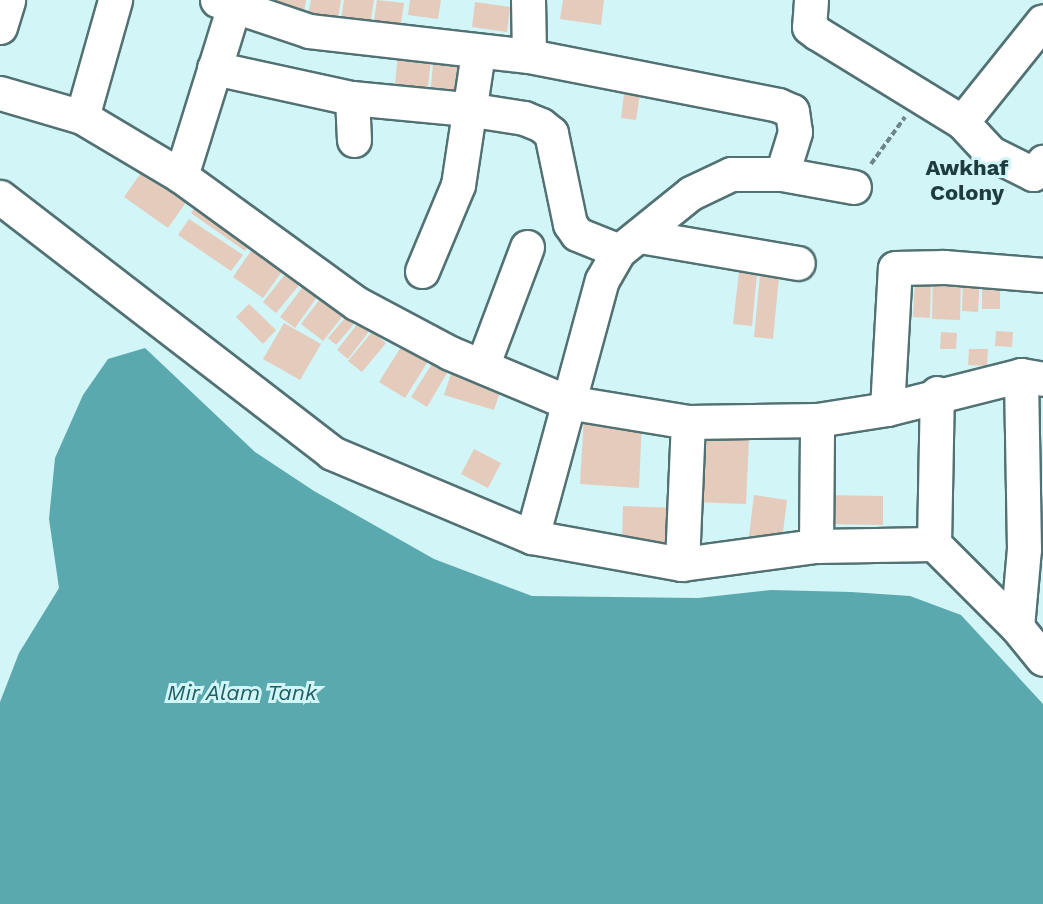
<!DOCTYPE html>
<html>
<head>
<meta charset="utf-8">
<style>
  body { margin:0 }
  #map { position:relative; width:1043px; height:904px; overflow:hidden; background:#d2f5f7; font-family:"Work Sans",sans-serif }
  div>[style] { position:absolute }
  .water>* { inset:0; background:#5aa9ae }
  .building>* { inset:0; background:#e5cbbb }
  .path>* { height:4px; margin-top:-2px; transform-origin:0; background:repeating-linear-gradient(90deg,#6e8687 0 6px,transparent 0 9px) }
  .roads { filter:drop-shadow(2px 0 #527173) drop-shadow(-2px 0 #527173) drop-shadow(0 2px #527173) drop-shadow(0 -2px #527173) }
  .minor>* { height:33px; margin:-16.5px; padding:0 16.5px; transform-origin:16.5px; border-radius:16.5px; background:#fff }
  .major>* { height:33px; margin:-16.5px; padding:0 16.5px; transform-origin:16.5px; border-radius:16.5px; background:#fff }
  span { translate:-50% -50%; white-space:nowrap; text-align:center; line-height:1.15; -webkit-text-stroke:6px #d2f5f7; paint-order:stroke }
  .neighbourhood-label { font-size:22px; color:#1e3c3e; font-weight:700 }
  .water-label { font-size:22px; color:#1d5f64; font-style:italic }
</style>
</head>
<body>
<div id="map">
  <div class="water">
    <i style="clip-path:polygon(145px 348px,255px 452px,314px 491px,434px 559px,532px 596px,698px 598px,771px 590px,851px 592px,910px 596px,961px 615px,1043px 704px,1043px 904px,0 904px,0 702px,19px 653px,59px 588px,49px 519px,55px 458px,83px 395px,108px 359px)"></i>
  </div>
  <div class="building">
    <i style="clip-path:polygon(277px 0,306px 0,303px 18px,274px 14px)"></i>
    <i style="clip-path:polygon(311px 0,341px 0,337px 24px,307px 19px)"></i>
    <i style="clip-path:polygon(344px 0,374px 0,369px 31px,340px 26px)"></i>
    <i style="clip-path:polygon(377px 0,404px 3px,399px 37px,372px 33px)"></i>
    <i style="clip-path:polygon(410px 0,441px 0,438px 19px,408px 15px)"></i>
    <i style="clip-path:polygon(563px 0,604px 0,601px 25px,560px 19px)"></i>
    <i style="clip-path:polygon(475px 2px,510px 7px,507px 32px,472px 27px)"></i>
    <i style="clip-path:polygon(399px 46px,432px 49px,427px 96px,394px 93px)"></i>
    <i style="clip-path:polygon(434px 53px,470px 56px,465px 101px,430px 97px)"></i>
    <i style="clip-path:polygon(626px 78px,642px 80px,636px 120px,621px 118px)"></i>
    <i style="clip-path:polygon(145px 167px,189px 198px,168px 228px,124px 197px)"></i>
    <i style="clip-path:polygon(201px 199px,254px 237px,245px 251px,191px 213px)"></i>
    <i style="clip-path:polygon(189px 219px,243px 255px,231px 271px,178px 235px)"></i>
    <i style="clip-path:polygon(255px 245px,286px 266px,263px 298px,233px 277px)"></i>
    <i style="clip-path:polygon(291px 267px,305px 278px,276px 313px,263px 302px)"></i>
    <i style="clip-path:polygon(739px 272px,757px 274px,752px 326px,733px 324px)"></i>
    <i style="clip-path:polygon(933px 273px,961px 274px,960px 320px,932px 319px)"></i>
    <i style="clip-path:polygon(760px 275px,779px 277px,773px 339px,754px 337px)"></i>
    <i style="clip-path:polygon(963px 277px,980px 278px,978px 312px,962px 311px)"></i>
    <i style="clip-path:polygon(915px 279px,931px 279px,930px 318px,913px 317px)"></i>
    <i style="clip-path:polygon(308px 280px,322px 290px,295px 328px,280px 317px)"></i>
    <i style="clip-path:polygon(982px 280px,1000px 281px,1000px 309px,982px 309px)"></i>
    <i style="clip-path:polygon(326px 291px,349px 308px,323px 341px,301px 324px)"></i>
    <i style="clip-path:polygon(249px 304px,276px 330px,263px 344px,236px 317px)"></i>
    <i style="clip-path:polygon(351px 311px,359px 318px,336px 345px,328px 338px)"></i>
    <i style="clip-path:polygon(359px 322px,370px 330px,348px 359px,337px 350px)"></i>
    <i style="clip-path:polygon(284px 323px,321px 344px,300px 380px,263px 359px)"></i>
    <i style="clip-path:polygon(996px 331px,1013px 332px,1012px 347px,995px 346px)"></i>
    <i style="clip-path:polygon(372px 332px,386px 343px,362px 372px,348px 361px)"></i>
    <i style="clip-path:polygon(941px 332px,957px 333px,956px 349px,940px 349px)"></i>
    <i style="clip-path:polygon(406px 339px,432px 355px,405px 398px,379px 382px)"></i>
    <i style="clip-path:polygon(969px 349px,988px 349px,987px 366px,968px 365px)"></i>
    <i style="clip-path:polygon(435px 359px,450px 368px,427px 407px,411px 397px)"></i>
    <i style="clip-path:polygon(454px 365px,504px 380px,494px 410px,444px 395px)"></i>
    <i style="clip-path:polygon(584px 416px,642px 419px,639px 488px,580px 484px)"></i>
    <i style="clip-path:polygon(697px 437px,749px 439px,746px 504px,694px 502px)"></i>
    <i style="clip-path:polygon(474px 449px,501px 463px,488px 488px,461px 474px)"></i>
    <i style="clip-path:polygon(754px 495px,787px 500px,782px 540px,749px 536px)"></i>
    <i style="clip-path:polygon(822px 495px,883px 496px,883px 525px,821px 524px)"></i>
    <i style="clip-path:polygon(623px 506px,676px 508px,674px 544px,622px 542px)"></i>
  </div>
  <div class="path">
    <i style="left:871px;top:164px;width:58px;rotate:-54.1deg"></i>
  </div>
  <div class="roads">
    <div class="minor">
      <i style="left:217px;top:0;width:97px;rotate:18.6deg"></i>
      <i style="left:309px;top:31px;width:221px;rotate:6.5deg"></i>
      <i style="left:529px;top:56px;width:56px;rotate:-91deg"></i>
      <i style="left:811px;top:0;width:27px;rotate:94deg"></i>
      <i style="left:809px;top:27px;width:10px;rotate:37deg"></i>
      <i style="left:817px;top:33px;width:170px;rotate:31.5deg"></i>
      <i style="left:962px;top:122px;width:42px;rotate:46.9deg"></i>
      <i style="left:991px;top:153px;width:47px;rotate:26.6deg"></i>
      <i style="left:1033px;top:174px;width:16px;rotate:-50deg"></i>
      <i style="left:529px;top:56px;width:254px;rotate:11.1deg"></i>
      <i style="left:778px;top:105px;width:15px;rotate:23deg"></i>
      <i style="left:792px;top:111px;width:21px;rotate:82deg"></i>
      <i style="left:795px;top:132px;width:44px;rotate:107.2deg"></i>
      <i style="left:214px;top:68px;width:141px;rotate:12.3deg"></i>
      <i style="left:0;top:93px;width:85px;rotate:16.3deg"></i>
      <i style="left:82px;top:117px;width:115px;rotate:30.8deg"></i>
      <i style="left:181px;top:176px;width:216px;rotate:36deg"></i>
      <i style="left:356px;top:303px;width:106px;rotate:28deg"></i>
      <i style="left:450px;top:353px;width:127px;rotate:22.7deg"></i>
      <i style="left:567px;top:402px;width:123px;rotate:9.4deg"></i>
      <i style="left:688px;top:422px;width:129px;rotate:-0.9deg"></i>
      <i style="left:817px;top:420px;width:71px;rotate:-8.9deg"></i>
      <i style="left:887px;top:409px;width:138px;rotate:-14.2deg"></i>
      <i style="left:1021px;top:375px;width:22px;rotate:10deg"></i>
      <i style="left:82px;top:117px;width:122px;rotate:-74.2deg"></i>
      <i style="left:962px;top:122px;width:129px;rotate:-51.3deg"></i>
      <i style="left:354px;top:140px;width:42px;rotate:-92.7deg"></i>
      <i style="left:352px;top:98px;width:116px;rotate:5.5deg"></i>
      <i style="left:467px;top:109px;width:58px;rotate:9deg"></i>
      <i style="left:524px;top:118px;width:18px;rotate:22deg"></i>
      <i style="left:541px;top:125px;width:13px;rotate:39deg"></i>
      <i style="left:551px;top:133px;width:93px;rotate:78.2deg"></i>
      <i style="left:570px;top:224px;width:12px;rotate:55deg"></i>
      <i style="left:577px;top:234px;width:45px;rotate:22deg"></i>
      <i style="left:181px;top:176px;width:175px;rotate:-72.7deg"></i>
      <i style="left:0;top:197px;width:419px;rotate:37.6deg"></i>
      <i style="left:332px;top:453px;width:217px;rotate:22.8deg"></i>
      <i style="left:532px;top:537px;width:152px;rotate:10.2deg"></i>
      <i style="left:682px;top:564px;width:135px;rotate:-7.7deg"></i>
      <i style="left:816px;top:546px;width:118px;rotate:-1deg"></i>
      <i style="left:934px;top:544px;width:117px;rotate:45deg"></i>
      <i style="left:1017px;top:627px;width:41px;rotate:50.9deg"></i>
      <i style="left:640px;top:236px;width:160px;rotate:9.7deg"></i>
      <i style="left:422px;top:271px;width:93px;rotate:-67.3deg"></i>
      <i style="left:458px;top:185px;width:134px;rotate:-81.4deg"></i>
      <i style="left:483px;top:364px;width:125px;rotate:-69.4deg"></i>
      <i style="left:887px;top:409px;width:141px;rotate:-86.8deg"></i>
      <i style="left:895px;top:268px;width:49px;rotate:-1.2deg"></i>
      <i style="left:944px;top:267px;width:99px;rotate:4.6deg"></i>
      <i style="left:532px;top:537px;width:266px;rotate:-74.8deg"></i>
      <i style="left:602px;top:280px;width:34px;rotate:-60deg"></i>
      <i style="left:619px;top:251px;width:92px;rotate:-38.9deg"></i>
      <i style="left:691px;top:193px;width:44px;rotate:-25.4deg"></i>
      <i style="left:731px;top:174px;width:51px"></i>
      <i style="left:782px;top:174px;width:73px;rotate:10.2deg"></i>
      <i style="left:934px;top:544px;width:151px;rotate:-88.9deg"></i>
      <i style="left:816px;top:546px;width:126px;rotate:-89.5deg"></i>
      <i style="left:682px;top:564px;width:142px;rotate:-87.6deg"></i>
      <i style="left:1017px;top:627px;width:78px;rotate:-84.9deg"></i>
      <i style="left:1024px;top:549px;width:174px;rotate:-91deg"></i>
    </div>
    <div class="major">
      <i style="left:0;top:27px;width:28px;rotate:-73deg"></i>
    </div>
  </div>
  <div class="neighbourhood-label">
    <span style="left:967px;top:180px">Awkhaf<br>Colony</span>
  </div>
  <div class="water-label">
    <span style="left:242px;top:693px">Mir Alam Tank</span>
  </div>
</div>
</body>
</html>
